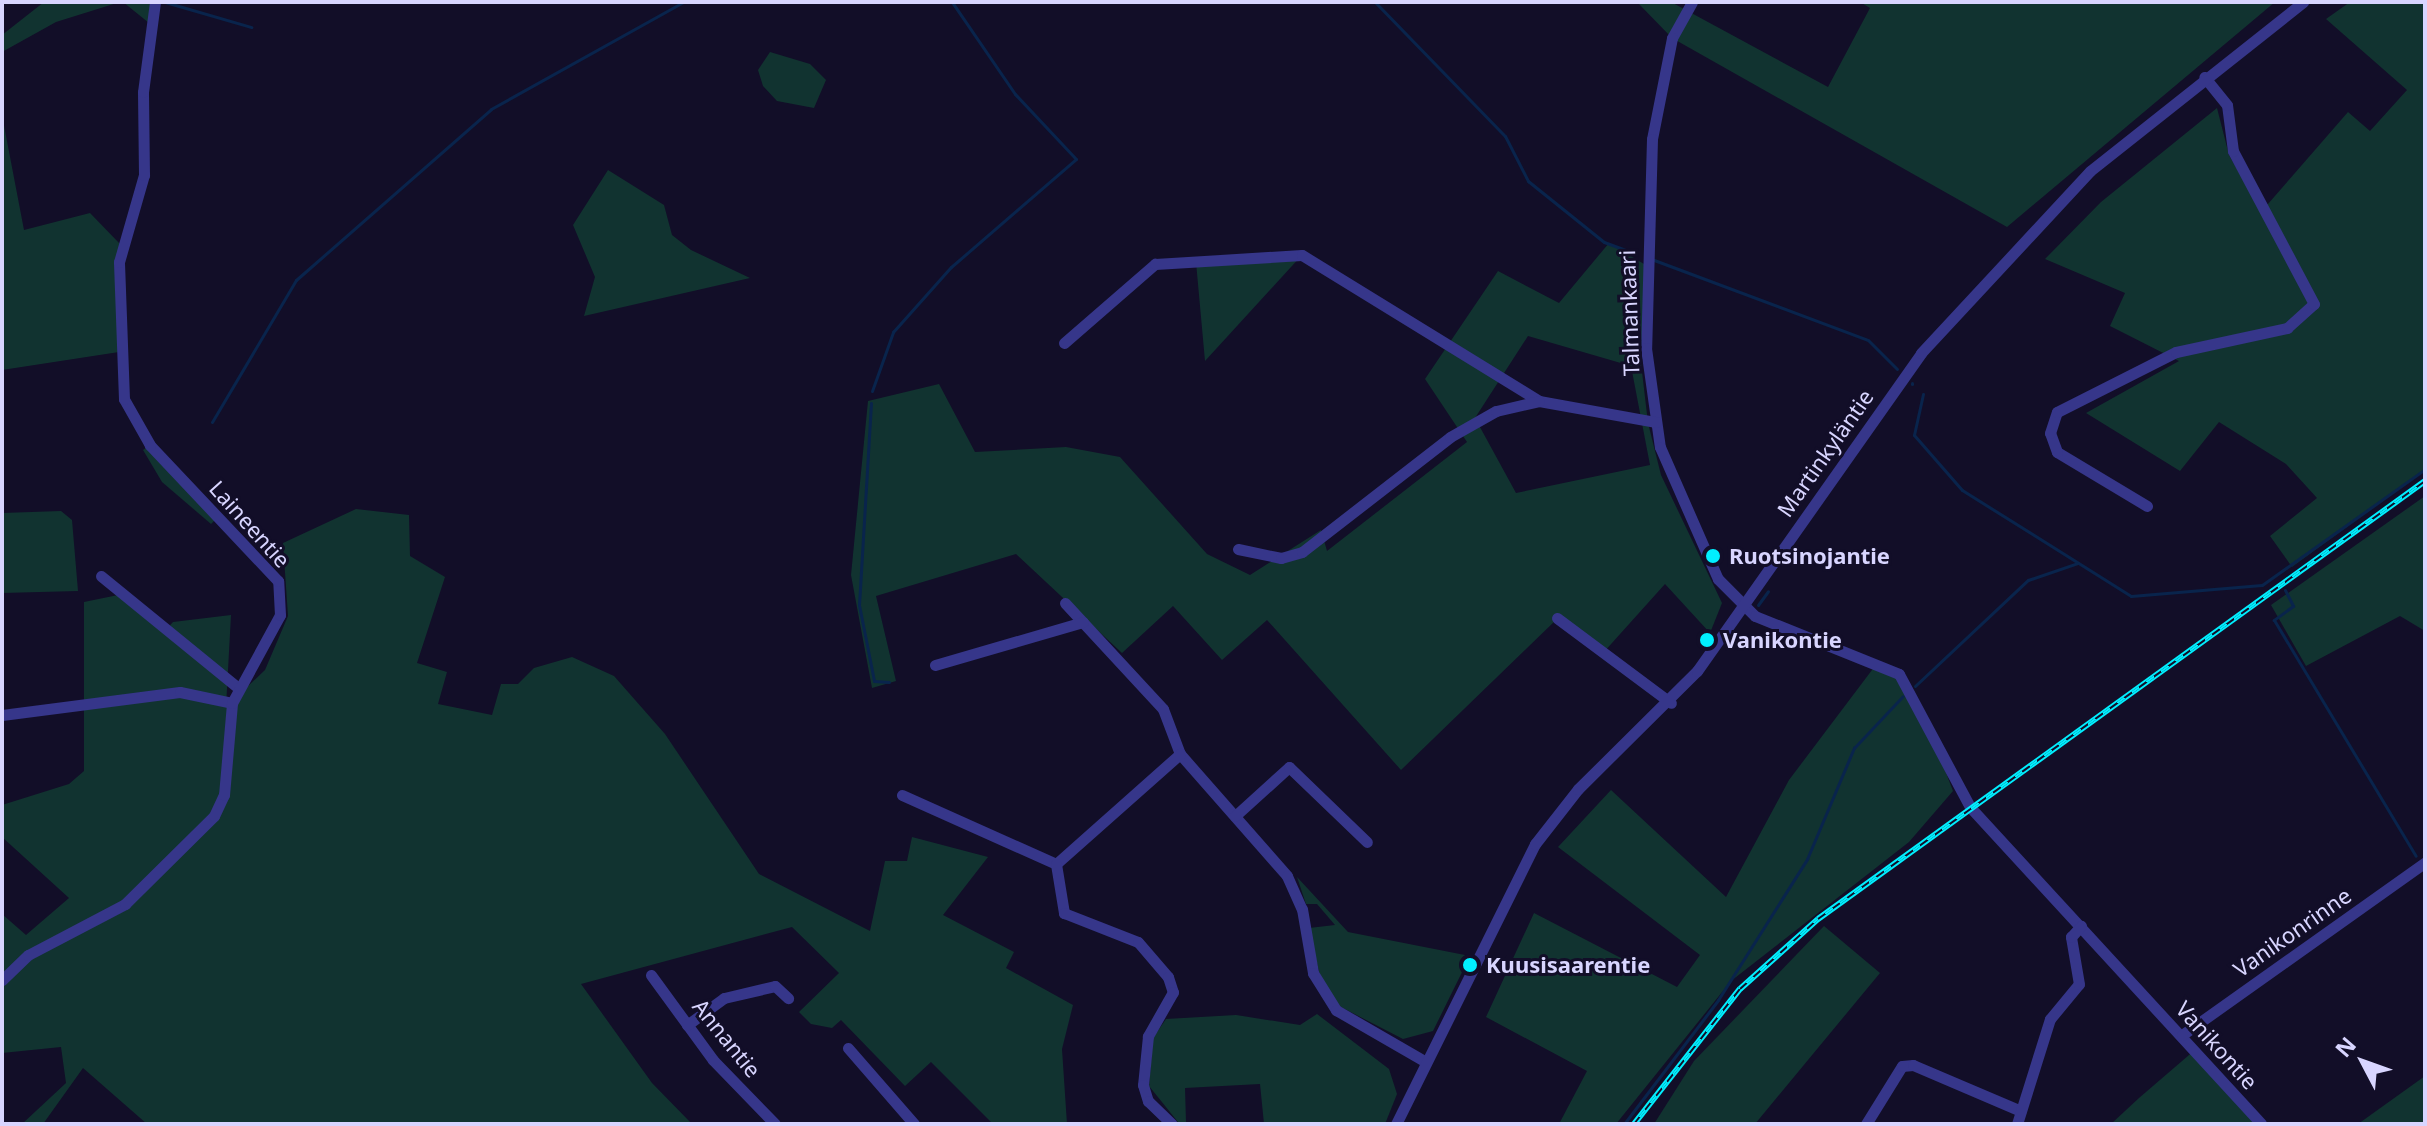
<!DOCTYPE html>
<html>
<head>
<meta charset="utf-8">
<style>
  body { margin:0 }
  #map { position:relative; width:2427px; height:1126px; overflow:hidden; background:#120e28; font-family:"Noto Sans",sans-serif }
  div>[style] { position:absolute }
  .green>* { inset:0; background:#113330 }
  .stream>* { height:3px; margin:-1.5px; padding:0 1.5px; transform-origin:1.5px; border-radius:1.5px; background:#09244c }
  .minor>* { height:11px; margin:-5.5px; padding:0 5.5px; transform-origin:5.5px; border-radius:5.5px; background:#36368a }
  .rail>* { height:6px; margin-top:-3px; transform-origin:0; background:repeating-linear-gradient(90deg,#120e28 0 9px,#01efff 0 18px); box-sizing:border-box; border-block:2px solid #01efff }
  .dots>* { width:22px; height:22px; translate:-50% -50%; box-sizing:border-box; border:4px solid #120e28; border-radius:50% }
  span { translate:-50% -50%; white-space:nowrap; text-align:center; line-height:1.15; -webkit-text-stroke:6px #120e28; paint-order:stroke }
  .street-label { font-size:22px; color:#d8d5ff }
  .poi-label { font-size:22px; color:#d8d5ff; font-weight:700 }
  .left { translate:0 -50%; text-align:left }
  .frame { position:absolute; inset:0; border:4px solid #d8d5ff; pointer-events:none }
  .north { position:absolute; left:2323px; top:1022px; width:80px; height:80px; -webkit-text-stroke:6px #120e28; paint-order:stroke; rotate:311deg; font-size:22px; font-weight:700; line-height:32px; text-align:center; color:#d8d5ff }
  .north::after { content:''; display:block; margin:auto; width:28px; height:36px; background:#d8d5ff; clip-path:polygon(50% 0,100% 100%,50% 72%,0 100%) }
</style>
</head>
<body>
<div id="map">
  <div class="green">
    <i style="clip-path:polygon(44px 2px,120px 2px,56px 22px,2px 52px,2px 35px)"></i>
    <i style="clip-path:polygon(123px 2px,155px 2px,149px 23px)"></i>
    <i style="clip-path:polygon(1637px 2px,1671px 2px,1828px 87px,1870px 8px,1860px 2px,2275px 2px,2007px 227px,1672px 38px)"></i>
    <i style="clip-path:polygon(2350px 2px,2425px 2px,2425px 470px,2292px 567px,2270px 536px,2317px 498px,2286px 464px,2219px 422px,2180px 471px,2086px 413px,2179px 361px,2110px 326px,2125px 293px,2045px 259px,2101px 202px,2217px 108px,2229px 155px,2261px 212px,2348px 112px,2370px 131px,2407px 90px,2326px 19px)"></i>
    <i style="clip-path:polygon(770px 52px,810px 64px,826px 80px,814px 108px,777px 101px,763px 86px,758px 70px)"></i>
    <i style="clip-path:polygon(2px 115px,24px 230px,90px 213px,121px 245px,119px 352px,2px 370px)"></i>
    <i style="clip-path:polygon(608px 170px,664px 205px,672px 235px,691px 250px,750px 278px,584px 316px,595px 277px,573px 225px)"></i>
    <i style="clip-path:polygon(evenodd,1609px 243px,1644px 264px,1646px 348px,1639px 346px,1648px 423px,1661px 475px,1722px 603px,1710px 633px,1665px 584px,1603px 653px,1557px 619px,1401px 770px,1267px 620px,1222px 660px,1173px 606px,1122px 653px,1016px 554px,876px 596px,896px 681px,872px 688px,851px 575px,868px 401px,939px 384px,975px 452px,1066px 447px,1120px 457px,1207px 554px,1250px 575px,1321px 530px,1327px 551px,1467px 442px,1425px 379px,1498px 271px,1559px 303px,1609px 243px,1528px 336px,1631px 366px,1650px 465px,1516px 493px,1475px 418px,1528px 336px)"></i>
    <i style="clip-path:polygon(1302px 255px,1205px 361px,1196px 262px)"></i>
    <i style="clip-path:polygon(150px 445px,218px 517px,211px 524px,162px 482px,143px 450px)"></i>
    <i style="clip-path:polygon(2425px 496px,2425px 631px,2400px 616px,2306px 666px,2271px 605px)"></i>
    <i style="clip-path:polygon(356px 509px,409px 515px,410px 556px,445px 577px,417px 663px,447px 672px,438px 704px,492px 715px,501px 684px,518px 684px,534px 668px,572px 657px,614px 676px,665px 734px,759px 874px,870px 931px,885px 861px,907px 861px,912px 837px,988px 857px,943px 915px,1014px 952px,1006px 968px,1073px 1005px,1062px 1049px,1067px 1124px,993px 1124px,931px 1062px,905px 1086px,841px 1020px,832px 1028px,811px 1024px,799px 1012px,839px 973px,792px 927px,581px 984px,652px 1083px,692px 1124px,147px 1124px,83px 1068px,43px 1124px,22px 1124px,66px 1083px,61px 1047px,2px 1053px,2px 914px,26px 935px,69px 898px,2px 837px,2px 805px,69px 784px,84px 771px,84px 602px,123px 594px,164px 632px,173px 622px,231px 615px,226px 707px,265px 670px,288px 616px,283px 543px)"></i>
    <i style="clip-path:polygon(61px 511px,72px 520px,78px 591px,2px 593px,2px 513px)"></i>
    <i style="clip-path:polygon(1875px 666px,1899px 674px,1920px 705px,1953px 791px,1909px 842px,1731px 981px,1616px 1124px,1559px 1124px,1587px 1071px,1486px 1017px,1534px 913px,1677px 987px,1700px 955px,1558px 847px,1611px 790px,1726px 897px,1789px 780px)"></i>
    <i style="clip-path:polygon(1297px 877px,1348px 932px,1470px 956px,1433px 1031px,1403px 1039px,1339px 1006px,1320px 976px,1309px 928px,1335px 925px,1317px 904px,1306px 904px)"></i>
    <i style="clip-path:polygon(1824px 926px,1880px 973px,1755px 1124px,1654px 1124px,1694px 1061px)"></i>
    <i style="clip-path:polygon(1317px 1014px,1389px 1069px,1397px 1094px,1385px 1124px,1264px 1124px,1260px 1084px,1185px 1088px,1186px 1122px,1178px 1122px,1149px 1086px,1153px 1038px,1166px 1019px,1236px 1015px,1300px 1025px)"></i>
    <i style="clip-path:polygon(2196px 1049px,2261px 1124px,2111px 1124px,2139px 1098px)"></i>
    <i style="clip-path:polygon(2425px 1076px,2425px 1124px,2358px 1124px)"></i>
  </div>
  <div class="stream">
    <i style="left:165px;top:2px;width:90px;rotate:16.2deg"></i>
    <i style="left:1375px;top:2px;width:187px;rotate:45.9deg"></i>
    <i style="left:1505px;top:136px;width:51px;rotate:62.9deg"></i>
    <i style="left:1528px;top:181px;width:97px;rotate:38.8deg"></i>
    <i style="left:1604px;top:242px;width:33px;rotate:20deg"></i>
    <i style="left:1654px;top:260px;width:228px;rotate:20.5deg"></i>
    <i style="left:1868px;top:340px;width:41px;rotate:45deg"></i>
    <i style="left:1912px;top:383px;width:1px;rotate:90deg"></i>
    <i style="left:872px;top:391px;width:63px;rotate:-70.4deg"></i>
    <i style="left:893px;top:332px;width:87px;rotate:-48.3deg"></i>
    <i style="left:951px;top:267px;width:165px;rotate:-40.8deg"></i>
    <i style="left:1076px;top:159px;width:89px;rotate:-133.2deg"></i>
    <i style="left:1015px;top:94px;width:112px;rotate:-124.4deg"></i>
    <i style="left:1923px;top:394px;width:42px;rotate:102.4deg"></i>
    <i style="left:1914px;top:435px;width:73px;rotate:48.9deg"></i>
    <i style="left:1962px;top:490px;width:199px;rotate:32.1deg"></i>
    <i style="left:2131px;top:596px;width:131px;rotate:-4.8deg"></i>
    <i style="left:2262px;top:585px;width:200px;rotate:-35.4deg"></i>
    <i style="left:871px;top:403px;width:202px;rotate:93.4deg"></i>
    <i style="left:859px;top:605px;width:77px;rotate:78.8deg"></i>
    <i style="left:874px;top:681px;width:15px;rotate:4deg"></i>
    <i style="left:212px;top:422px;width:165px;rotate:-59.4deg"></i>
    <i style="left:296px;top:280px;width:259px;rotate:-41.2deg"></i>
    <i style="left:491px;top:109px;width:220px;rotate:-29.1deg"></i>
    <i style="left:2285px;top:590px;width:18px;rotate:63deg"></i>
    <i style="left:2293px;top:606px;width:24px;rotate:144deg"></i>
    <i style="left:2274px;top:620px;width:275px;rotate:59deg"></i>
    <i style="left:1758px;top:605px;width:17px;rotate:-54deg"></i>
    <i style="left:1915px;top:686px;width:155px;rotate:-43.2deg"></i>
    <i style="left:2028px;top:580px;width:53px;rotate:-18.8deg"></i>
    <i style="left:1624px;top:1124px;width:156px;rotate:-52.8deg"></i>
    <i style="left:1718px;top:1000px;width:167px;rotate:-57.7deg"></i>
    <i style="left:1807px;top:859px;width:121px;rotate:-67.1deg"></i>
    <i style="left:1854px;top:748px;width:71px;rotate:-46.7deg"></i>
  </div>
  <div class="minor">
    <i style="left:1692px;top:2px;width:41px;rotate:119.1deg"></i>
    <i style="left:1672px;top:38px;width:103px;rotate:101.2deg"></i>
    <i style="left:1652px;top:139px;width:209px;rotate:91.6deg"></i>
    <i style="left:1646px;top:348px;width:100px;rotate:82deg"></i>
    <i style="left:1660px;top:447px;width:144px;rotate:66.3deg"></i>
    <i style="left:1718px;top:579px;width:52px;rotate:45deg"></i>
    <i style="left:1755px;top:616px;width:155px;rotate:21.9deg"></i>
    <i style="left:1899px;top:674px;width:151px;rotate:61.9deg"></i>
    <i style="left:1970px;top:807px;width:430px;rotate:47.4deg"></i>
    <i style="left:1064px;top:343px;width:121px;rotate:-41deg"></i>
    <i style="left:1155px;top:264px;width:147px;rotate:-3.5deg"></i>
    <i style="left:1302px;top:255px;width:278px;rotate:31.6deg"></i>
    <i style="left:1539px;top:401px;width:119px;rotate:10.2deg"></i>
    <i style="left:2147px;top:506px;width:105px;rotate:-149deg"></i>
    <i style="left:2057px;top:452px;width:20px;rotate:-110deg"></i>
    <i style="left:2050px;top:433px;width:22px;rotate:-72deg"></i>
    <i style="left:2057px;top:412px;width:133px;rotate:-26.8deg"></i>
    <i style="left:2176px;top:352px;width:114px;rotate:-12.2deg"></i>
    <i style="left:2287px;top:328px;width:36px;rotate:-42deg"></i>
    <i style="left:2314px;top:304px;width:173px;rotate:-117.9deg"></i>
    <i style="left:2233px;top:151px;width:46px;rotate:-97.4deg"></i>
    <i style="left:2227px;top:105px;width:36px;rotate:-129deg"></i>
    <i style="left:1238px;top:549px;width:44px;rotate:11.8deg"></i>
    <i style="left:1281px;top:558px;width:22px;rotate:-16deg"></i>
    <i style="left:1302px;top:552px;width:187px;rotate:-37.8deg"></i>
    <i style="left:1450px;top:437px;width:53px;rotate:-29.5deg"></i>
    <i style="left:1496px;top:411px;width:44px;rotate:-13.1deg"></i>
    <i style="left:101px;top:576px;width:176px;rotate:39.2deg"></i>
    <i style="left:1065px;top:603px;width:144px;rotate:47.2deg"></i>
    <i style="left:1163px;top:709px;width:48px;rotate:69.3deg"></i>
    <i style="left:1180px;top:754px;width:162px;rotate:48.7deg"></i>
    <i style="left:1287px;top:876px;width:36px;rotate:66deg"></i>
    <i style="left:1302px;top:909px;width:65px;rotate:80.2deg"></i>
    <i style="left:1313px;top:973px;width:44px;rotate:58.1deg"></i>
    <i style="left:1336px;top:1010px;width:104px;rotate:30deg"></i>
    <i style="left:1557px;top:618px;width:142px;rotate:36.7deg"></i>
    <i style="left:935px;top:665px;width:154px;rotate:-16.2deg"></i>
    <i style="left:2px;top:715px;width:179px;rotate:-7.4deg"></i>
    <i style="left:180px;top:692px;width:53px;rotate:11.9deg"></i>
    <i style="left:902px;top:795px;width:169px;rotate:24.1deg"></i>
    <i style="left:1056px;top:864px;width:166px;rotate:-41.6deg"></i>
    <i style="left:1235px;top:816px;width:73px;rotate:-42.2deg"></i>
    <i style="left:1289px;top:767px;width:108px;rotate:43.9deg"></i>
    <i style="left:1056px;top:864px;width:50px;rotate:80.7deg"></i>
    <i style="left:1064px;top:913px;width:79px;rotate:21.4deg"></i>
    <i style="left:1138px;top:942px;width:46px;rotate:49.4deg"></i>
    <i style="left:1168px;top:977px;width:16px;rotate:72deg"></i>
    <i style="left:1173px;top:992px;width:51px;rotate:119.6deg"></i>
    <i style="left:1148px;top:1036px;width:49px;rotate:95.8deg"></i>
    <i style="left:1143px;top:1085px;width:17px;rotate:73deg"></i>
    <i style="left:1148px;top:1101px;width:33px;rotate:44deg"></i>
    <i style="left:651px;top:975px;width:105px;rotate:53.9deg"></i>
    <i style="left:713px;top:1060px;width:89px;rotate:45.9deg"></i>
    <i style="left:2px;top:980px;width:36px;rotate:-44deg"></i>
    <i style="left:28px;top:955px;width:110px;rotate:-27.7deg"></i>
    <i style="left:125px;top:904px;width:125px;rotate:-44.7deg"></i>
    <i style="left:214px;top:816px;width:23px;rotate:-65deg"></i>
    <i style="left:224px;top:795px;width:92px;rotate:-85deg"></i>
    <i style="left:232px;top:703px;width:100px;rotate:-61.4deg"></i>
    <i style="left:280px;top:615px;width:34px;rotate:-93deg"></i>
    <i style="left:278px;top:581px;width:187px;rotate:-133.3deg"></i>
    <i style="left:150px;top:445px;width:53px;rotate:-119.5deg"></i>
    <i style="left:124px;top:399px;width:137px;rotate:-92.1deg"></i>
    <i style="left:119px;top:262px;width:91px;rotate:-74deg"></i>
    <i style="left:144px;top:175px;width:83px;rotate:-90.7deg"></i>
    <i style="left:143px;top:92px;width:91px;rotate:-82.4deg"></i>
    <i style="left:687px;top:1025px;width:46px;rotate:-36.1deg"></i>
    <i style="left:724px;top:998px;width:52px;rotate:-13.2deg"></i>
    <i style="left:775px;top:986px;width:18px;rotate:43deg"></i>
    <i style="left:2182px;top:1035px;width:298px;rotate:-35.4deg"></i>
    <i style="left:848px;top:1048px;width:101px;rotate:49deg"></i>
    <i style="left:1396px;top:1124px;width:313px;rotate:-63.6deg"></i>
    <i style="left:1535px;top:844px;width:70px;rotate:-52deg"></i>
    <i style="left:1578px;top:789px;width:168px;rotate:-44.8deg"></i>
    <i style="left:1697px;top:671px;width:389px;rotate:-54.8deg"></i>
    <i style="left:1921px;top:353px;width:248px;rotate:-47.1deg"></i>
    <i style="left:2090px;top:171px;width:272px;rotate:-38.4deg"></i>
    <i style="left:1866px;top:1124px;width:68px;rotate:-58.2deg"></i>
    <i style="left:1902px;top:1066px;width:11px;rotate:-5deg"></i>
    <i style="left:1913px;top:1065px;width:117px;rotate:23.1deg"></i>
    <i style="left:2017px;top:1124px;width:110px;rotate:-72.6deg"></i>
    <i style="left:2050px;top:1019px;width:45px;rotate:-50.4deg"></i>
    <i style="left:2079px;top:984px;width:48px;rotate:-99.7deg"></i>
    <i style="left:2071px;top:937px;width:15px;rotate:-48deg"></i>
  </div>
  <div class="rail">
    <i style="left:1634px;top:1124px;width:172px;rotate:-51.9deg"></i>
    <i style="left:1740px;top:989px;width:105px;rotate:-41.9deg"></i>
    <i style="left:1818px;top:919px;width:749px;rotate:-35.81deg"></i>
  </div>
  <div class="dots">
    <i style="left:1713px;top:556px;background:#01efff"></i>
    <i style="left:1707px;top:640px;background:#01efff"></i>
    <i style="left:1470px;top:965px;background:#01efff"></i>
  </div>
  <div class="street-label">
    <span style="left:1629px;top:313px;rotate:-92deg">Talmankaari</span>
    <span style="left:1825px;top:453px;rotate:-55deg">Martinkyläntie</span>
    <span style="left:250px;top:524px;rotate:48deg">Laineentie</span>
    <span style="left:2292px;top:932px;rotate:-35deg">Vanikonrinne</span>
    <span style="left:727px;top:1038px;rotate:51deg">Annantie</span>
    <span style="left:2217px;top:1045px;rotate:48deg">Vanikontie</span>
  </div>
  <div class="poi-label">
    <span class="left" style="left:1729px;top:556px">Ruotsinojantie</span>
    <span class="left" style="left:1723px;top:640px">Vanikontie</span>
    <span class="left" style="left:1486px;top:965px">Kuusisaarentie</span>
  </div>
  <div class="frame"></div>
  <div class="north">N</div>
</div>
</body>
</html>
